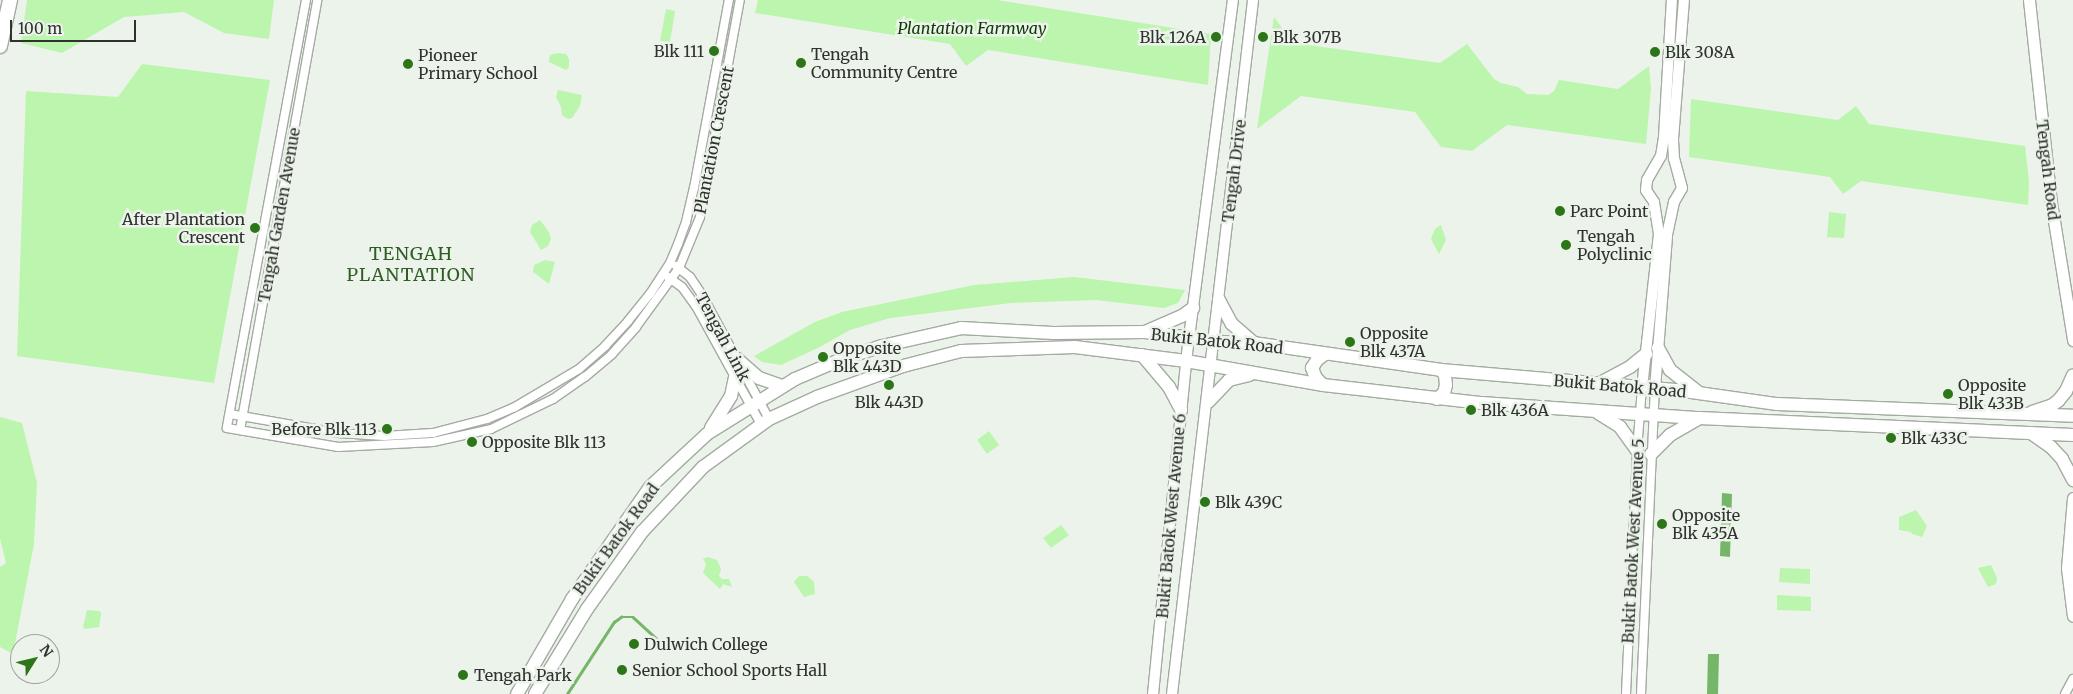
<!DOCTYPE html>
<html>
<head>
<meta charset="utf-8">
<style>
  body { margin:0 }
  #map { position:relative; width:2073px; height:694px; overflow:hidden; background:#ecf3ea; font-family:Merriweather,serif }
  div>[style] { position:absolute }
  .green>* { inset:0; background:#bbf5ae }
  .water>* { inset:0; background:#76b668 }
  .stream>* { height:2.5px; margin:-1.25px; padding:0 1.25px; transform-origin:1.25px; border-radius:1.25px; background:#76b668 }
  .roads { filter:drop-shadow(1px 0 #a4aba2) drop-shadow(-1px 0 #a4aba2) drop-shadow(0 1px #a4aba2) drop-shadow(0 -1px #a4aba2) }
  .minor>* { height:8px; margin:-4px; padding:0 4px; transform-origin:4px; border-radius:4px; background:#fff }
  .tertiary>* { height:10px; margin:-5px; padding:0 5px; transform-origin:5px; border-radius:5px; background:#fff }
  .secondary>* { height:11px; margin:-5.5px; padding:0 5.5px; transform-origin:5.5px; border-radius:5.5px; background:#fff }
  .primary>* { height:12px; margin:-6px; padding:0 6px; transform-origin:6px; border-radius:6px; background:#fff }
  .motorway>* { height:14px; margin:-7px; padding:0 7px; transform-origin:7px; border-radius:7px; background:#fff }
  .dots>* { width:14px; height:14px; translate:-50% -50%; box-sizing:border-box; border:2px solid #ecf3ea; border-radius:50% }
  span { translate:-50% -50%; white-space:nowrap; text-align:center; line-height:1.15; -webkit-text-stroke:5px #ecf3ea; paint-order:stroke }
  .park-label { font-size:16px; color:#0e3a03; font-style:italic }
  .poi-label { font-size:16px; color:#2f322e }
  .right { translate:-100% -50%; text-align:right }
  .left { translate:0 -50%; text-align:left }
  .street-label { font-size:16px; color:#2f322e }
  .neighbourhood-label { font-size:18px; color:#2f5d25; letter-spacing:1px }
  .north { position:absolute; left:10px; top:634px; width:50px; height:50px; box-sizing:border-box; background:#ecf3ea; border:1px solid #a0a69f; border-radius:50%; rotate:54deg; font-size:14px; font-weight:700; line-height:20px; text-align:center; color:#2f322e }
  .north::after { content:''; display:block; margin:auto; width:18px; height:22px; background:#2c7518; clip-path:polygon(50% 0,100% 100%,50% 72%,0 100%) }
  .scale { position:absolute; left:10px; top:20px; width:126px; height:22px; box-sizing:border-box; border:2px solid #2f322e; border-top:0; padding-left:6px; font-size:15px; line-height:18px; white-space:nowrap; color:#2f322e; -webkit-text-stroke:4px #ecf3ea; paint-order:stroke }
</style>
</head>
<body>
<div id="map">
  <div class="green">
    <i style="clip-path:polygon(27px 0,274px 0,269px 39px,224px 33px,184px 12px,124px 17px,62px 53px,21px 43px)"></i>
    <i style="clip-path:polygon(758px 0,997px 0,1211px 34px,1208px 85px,988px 50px,966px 66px,950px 44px,755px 13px)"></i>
    <i style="clip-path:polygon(666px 9px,675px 11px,670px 42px,660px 41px)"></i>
    <i style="clip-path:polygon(1274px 17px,1293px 43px,1440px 63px,1467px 44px,1494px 79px,1501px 83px,1518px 87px,1527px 94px,1548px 95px,1554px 91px,1559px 80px,1618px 89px,1649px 66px,1651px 89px,1646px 144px,1507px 125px,1472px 151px,1441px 147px,1415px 112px,1301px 96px,1257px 129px)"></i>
    <i style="clip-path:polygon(558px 53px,566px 54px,569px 59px,569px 67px,566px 70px,549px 62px,550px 55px)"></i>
    <i style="clip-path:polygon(142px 64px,270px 80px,214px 383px,17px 356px,26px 91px,118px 97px)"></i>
    <i style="clip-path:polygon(558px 90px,582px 95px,580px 106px,572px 118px,568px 119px,562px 115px,561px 107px,556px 97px)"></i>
    <i style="clip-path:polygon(1691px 99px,1838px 120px,1856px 106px,1869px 124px,2025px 146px,2029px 181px,2028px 205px,1861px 181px,1843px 194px,1830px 177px,1689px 157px)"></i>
    <i style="clip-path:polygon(1829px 212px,1846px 214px,1844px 238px,1827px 237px)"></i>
    <i style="clip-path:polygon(540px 220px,549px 232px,551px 239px,548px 246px,541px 250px,530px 232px,532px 225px)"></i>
    <i style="clip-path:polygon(1441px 225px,1446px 240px,1439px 254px,1431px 239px,1435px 229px)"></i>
    <i style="clip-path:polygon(545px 260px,555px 262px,549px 284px,533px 272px,534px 265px)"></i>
    <i style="clip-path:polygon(1074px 277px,1185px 290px,1178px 303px,1164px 308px,1096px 300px,1011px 303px,890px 318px,850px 330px,820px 347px,781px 365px,762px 362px,754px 356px,815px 322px,842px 312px,974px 285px)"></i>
    <i style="clip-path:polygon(0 417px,22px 423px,37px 483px,34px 544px,13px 654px,0 647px,0 567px,6px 563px,0 538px)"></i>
    <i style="clip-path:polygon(989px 431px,999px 445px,987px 454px,977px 440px)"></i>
    <i style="clip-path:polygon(1916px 510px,1927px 526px,1922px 537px,1912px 534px,1911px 532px,1899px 530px,1899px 517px)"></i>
    <i style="clip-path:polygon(1061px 525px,1069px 535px,1051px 548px,1043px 538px)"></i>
    <i style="clip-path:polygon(707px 557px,717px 560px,721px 569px,719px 576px,722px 579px,729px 579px,732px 587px,723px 584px,720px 589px,703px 573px,706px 564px,703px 559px)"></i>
    <i style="clip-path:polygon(1991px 565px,1997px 578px,1996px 584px,1988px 587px,1978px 568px)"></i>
    <i style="clip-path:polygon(1780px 568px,1810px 569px,1810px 584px,1779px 582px)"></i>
    <i style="clip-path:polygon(799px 576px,807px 576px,814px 582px,815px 594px,804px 597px,794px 582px)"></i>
    <i style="clip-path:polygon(1777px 595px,1811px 597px,1811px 611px,1777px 610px)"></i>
    <i style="clip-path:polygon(87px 610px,100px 611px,101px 614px,99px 627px,85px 629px,83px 627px)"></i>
  </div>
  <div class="water">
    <i style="clip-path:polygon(1722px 493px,1732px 494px,1730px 557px,1720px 556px)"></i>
    <i style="clip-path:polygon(1708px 654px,1719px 654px,1718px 694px,1707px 694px)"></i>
  </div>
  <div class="stream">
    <i style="left:567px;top:694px;width:86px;rotate:-56.9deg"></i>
    <i style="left:614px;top:622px;width:9px;rotate:-36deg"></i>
    <i style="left:621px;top:617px;width:12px"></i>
    <i style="left:633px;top:617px;width:49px;rotate:42.5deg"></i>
  </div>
  <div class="roads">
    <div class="minor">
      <i style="left:306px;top:0;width:435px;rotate:100.5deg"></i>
      <i style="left:227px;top:428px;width:113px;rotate:9.7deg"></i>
      <i style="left:338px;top:447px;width:95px;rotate:-3deg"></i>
      <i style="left:433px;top:442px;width:59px;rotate:-12.6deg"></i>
      <i style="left:491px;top:429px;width:69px;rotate:-25.8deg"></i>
      <i style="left:553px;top:399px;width:39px;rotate:-35deg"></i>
      <i style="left:585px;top:377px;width:35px;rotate:-40deg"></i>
      <i style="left:612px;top:354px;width:36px;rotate:-48deg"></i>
      <i style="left:636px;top:327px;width:73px;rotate:-53.9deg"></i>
      <i style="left:679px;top:268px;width:55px;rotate:-67.6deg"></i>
      <i style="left:700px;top:217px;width:221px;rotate:-79.6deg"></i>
      <i style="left:676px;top:266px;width:18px;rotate:38deg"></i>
      <i style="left:690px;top:277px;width:22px;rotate:56deg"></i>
      <i style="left:702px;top:295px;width:141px;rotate:61.6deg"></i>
      <i style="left:668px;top:277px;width:17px;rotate:36deg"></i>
      <i style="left:682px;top:287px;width:24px;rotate:54deg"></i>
      <i style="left:696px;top:306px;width:135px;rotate:61.2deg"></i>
      <i style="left:230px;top:414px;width:111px;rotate:9.9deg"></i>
      <i style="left:339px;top:433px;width:45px;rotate:3.8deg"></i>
      <i style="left:384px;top:436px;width:49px;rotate:-3.5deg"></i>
      <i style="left:433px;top:433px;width:56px;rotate:-14.5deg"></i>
      <i style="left:487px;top:419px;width:30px;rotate:-23deg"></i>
      <i style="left:515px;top:407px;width:74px;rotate:-30.7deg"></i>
      <i style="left:579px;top:369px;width:35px;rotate:-41deg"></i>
      <i style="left:605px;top:346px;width:34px;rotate:-47deg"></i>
      <i style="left:628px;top:321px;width:35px;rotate:-51deg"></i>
      <i style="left:650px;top:294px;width:37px;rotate:-57deg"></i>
      <i style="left:670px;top:263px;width:21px;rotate:-67deg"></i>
      <i style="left:678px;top:244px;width:23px;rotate:-70deg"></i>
      <i style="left:686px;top:222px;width:35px;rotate:-77deg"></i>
      <i style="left:694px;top:188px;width:191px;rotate:-79.5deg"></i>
      <i style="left:240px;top:430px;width:437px;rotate:-79.8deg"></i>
      <i style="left:1626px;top:694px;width:244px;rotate:-87.4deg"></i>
      <i style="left:1637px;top:450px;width:62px;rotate:-85.4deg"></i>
      <i style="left:1641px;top:694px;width:305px;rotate:-87.4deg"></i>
      <i style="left:2065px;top:694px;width:17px;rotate:-62deg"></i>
    </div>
    <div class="tertiary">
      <i style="left:1642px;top:388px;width:155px;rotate:-83.7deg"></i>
      <i style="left:1659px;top:234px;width:32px;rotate:-99deg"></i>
      <i style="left:1654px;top:202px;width:14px;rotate:-124deg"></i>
      <i style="left:1646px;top:190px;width:10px;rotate:-84deg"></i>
      <i style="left:1647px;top:180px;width:28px;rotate:-60deg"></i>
      <i style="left:1661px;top:156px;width:19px;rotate:-81deg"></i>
      <i style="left:1664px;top:137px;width:137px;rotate:-86.7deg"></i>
      <i style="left:1655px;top:389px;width:154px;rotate:-85.5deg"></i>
      <i style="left:1667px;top:235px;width:34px;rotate:-78deg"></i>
      <i style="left:1674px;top:202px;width:16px;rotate:-60deg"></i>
      <i style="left:1682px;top:188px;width:30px;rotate:-105deg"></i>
      <i style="left:1674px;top:159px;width:20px;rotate:-93deg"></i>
      <i style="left:1673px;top:139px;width:139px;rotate:-85.5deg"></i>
      <i style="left:1153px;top:694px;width:335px;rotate:-84.3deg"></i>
      <i style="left:1186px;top:361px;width:364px;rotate:-82.6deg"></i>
      <i style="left:1172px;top:694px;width:699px;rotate:-83.34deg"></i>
    </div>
    <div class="secondary">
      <i style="left:2029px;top:0;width:203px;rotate:83.8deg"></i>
      <i style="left:2051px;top:202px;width:140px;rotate:80.9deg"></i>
      <i style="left:2073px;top:498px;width:70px;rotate:94.9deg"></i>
      <i style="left:2067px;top:568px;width:48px;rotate:82.9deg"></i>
    </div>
    <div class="primary">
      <i style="left:1219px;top:300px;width:27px;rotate:62deg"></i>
      <i style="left:1232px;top:324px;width:29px;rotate:41deg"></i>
      <i style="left:1145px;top:332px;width:40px;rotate:-23.4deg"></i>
      <i style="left:1182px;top:316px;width:14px;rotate:-36deg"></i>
      <i style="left:1658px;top:348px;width:25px;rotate:61deg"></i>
      <i style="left:1670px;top:370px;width:36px;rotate:38deg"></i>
      <i style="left:1142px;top:355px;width:42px;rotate:49.8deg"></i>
      <i style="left:1169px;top:387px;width:26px;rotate:62deg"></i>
      <i style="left:736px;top:358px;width:30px;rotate:41deg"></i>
      <i style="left:759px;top:378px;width:24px;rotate:19deg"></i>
      <i style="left:1600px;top:383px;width:34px;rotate:-28deg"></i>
      <i style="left:1630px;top:367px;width:21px;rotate:-39deg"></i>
      <i style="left:1323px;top:385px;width:10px;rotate:-135deg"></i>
      <i style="left:1316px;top:378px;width:11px;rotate:-112deg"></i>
      <i style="left:1312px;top:368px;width:9px;rotate:-58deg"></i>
      <i style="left:1317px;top:360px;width:10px;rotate:-37deg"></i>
      <i style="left:1437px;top:399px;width:9px;rotate:-41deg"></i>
      <i style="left:1444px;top:393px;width:8px;rotate:-76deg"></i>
      <i style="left:1446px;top:385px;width:10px;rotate:-96deg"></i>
      <i style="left:1445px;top:375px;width:6px;rotate:-129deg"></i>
      <i style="left:1208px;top:402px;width:30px;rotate:-46deg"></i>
      <i style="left:1229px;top:380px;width:21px;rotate:-14deg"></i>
      <i style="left:2032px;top:412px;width:20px;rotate:-18deg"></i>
      <i style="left:2051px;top:406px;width:9px;rotate:-36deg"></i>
      <i style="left:2058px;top:401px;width:13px;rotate:-51deg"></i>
      <i style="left:2066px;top:391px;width:17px;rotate:-66deg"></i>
      <i style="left:1598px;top:413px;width:26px;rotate:32deg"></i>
      <i style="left:1620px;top:427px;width:29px;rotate:54deg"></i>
      <i style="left:711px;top:428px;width:38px;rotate:-58deg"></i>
      <i style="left:731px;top:396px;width:19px;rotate:-78deg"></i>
      <i style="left:2031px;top:433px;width:24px;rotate:35deg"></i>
      <i style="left:2051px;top:447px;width:16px;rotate:47deg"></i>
      <i style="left:2062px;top:459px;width:24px;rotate:62deg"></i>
      <i style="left:1651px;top:454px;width:27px;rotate:-45deg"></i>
      <i style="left:1670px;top:435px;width:34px;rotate:-30deg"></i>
      <i style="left:517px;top:694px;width:110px;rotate:-59.9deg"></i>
      <i style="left:572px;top:599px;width:136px;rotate:-55.1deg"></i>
      <i style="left:650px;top:487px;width:78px;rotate:-42.9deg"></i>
      <i style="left:707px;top:434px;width:104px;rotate:-32deg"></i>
      <i style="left:795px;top:379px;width:51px;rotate:-23.1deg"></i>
      <i style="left:842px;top:359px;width:42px;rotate:-18deg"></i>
      <i style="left:882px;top:346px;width:81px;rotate:-12.8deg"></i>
      <i style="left:961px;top:328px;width:92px;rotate:3.1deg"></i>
      <i style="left:1053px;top:333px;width:92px;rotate:-0.6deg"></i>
      <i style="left:1145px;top:332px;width:78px;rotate:7.4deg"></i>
      <i style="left:1222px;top:342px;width:32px;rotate:2deg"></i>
      <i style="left:1254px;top:343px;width:189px;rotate:8.2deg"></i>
      <i style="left:1441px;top:370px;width:244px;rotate:4.9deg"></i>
      <i style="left:1684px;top:391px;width:94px;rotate:8deg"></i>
      <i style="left:1777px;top:404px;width:296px;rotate:2.3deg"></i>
      <i style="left:535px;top:694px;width:100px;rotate:-58.5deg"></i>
      <i style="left:587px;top:609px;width:95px;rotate:-54.5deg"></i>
      <i style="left:642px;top:532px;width:89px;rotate:-46.8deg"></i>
      <i style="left:703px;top:467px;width:82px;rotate:-36deg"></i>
      <i style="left:769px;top:419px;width:53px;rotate:-24.6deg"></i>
      <i style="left:817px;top:397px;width:91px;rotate:-19.8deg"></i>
      <i style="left:903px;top:366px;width:60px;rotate:-14.5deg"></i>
      <i style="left:961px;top:351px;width:114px;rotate:-2deg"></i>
      <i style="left:1075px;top:347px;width:112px;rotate:7.2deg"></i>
      <i style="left:1186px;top:361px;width:139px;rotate:9.9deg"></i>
      <i style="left:1323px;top:385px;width:160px;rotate:6.5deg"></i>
      <i style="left:1482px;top:403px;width:218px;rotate:4deg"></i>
      <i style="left:1699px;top:418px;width:374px;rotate:2.6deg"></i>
    </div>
    <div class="motorway">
      <i style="left:0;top:46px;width:47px;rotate:-77.7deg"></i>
    </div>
  </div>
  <div class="dots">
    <i style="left:1216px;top:37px;background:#2c7518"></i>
    <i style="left:1263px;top:37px;background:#2c7518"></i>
    <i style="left:714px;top:51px;background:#2c7518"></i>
    <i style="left:1655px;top:52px;background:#2c7518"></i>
    <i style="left:801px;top:63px;background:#2c7518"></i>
    <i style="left:408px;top:64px;background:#2c7518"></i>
    <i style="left:1560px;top:211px;background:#2c7518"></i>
    <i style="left:255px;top:228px;background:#2c7518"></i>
    <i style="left:1566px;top:245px;background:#2c7518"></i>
    <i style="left:1350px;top:342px;background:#2c7518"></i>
    <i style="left:823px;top:357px;background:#2c7518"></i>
    <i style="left:889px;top:385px;background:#2c7518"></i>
    <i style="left:1948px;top:394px;background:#2c7518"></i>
    <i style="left:1471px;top:410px;background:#2c7518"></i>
    <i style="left:387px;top:429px;background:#2c7518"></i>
    <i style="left:1891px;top:438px;background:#2c7518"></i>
    <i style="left:472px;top:442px;background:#2c7518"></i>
    <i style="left:1205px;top:502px;background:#2c7518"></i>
    <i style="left:1662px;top:524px;background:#2c7518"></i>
    <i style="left:634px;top:644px;background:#2c7518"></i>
    <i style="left:622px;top:670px;background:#2c7518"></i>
    <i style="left:463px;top:675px;background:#2c7518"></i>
  </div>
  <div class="park-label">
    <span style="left:972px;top:28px">Plantation Farmway</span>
  </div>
  <div class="poi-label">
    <span class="right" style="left:1206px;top:37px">Blk 126A</span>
    <span class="left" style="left:1273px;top:37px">Blk 307B</span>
    <span class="right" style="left:704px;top:51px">Blk 111</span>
    <span class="left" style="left:1665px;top:52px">Blk 308A</span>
    <span class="left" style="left:811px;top:63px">Tengah<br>Community Centre</span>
    <span class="left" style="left:418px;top:64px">Pioneer<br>Primary School</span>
    <span class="left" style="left:1570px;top:211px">Parc Point</span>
    <span class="right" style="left:245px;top:228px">After Plantation<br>Crescent</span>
    <span class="left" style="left:1577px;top:245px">Tengah<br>Polyclinic</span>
    <span class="left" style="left:1360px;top:342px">Opposite<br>Blk 437A</span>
    <span class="left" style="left:833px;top:357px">Opposite<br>Blk 443D</span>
    <span class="left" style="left:1958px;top:394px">Opposite<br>Blk 433B</span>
    <span style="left:889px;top:402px">Blk 443D</span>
    <span class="left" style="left:1481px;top:410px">Blk 436A</span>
    <span class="right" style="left:377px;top:429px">Before Blk 113</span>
    <span class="left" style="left:1901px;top:438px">Blk 433C</span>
    <span class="left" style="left:482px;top:442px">Opposite Blk 113</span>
    <span class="left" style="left:1215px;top:502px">Blk 439C</span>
    <span class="left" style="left:1672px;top:524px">Opposite<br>Blk 435A</span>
    <span class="left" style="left:644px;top:644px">Dulwich College</span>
    <span class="left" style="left:632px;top:670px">Senior School Sports Hall</span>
    <span class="left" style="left:474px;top:675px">Tengah Park</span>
  </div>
  <div class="street-label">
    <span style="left:714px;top:140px;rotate:-79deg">Plantation Crescent</span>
    <span style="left:2048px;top:170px;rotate:83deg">Tengah Road</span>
    <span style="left:1234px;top:171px;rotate:-83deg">Tengah Drive</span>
    <span style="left:279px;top:215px;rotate:-80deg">Tengah Garden Avenue</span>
    <span style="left:723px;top:337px;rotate:62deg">Tengah Link</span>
    <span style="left:1217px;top:341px;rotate:6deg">Bukit Batok Road</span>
    <span style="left:1620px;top:386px;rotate:5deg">Bukit Batok Road</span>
    <span style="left:1171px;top:516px;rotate:-85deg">Bukit Batok West Avenue 6</span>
    <span style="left:616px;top:539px;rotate:-54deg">Bukit Batok Road</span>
    <span style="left:1633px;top:541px;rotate:-87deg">Bukit Batok West Avenue 5</span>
  </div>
  <div class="neighbourhood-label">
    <span style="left:411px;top:265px">TENGAH<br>PLANTATION</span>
  </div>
  <div class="north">N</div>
  <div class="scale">100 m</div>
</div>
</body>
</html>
